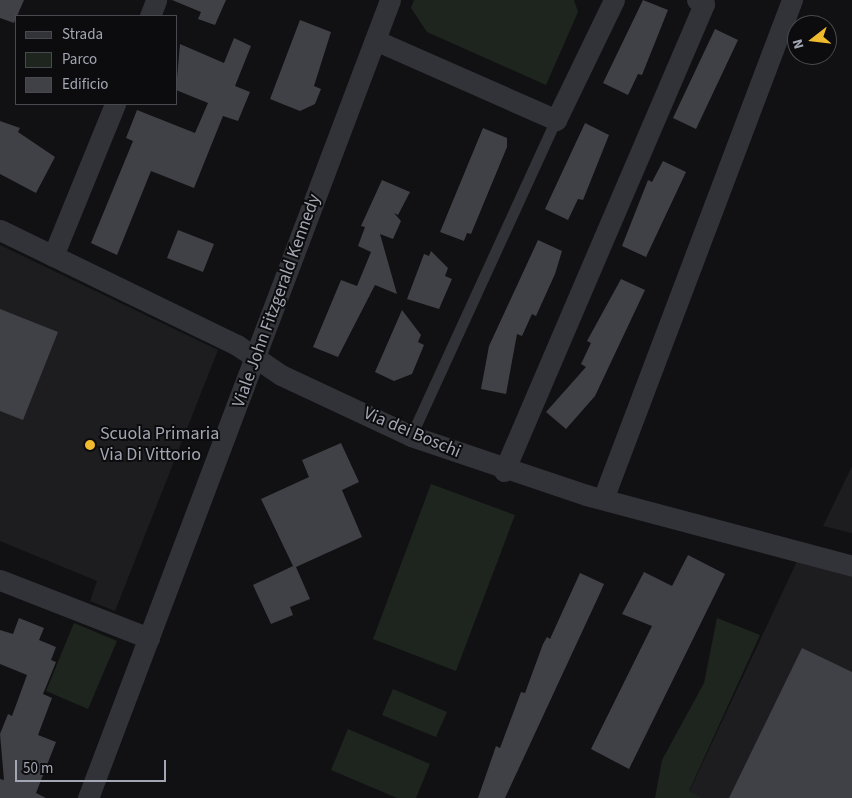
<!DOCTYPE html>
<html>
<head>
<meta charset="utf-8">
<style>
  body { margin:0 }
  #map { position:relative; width:852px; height:798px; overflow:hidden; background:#111113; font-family:"Source Sans 3",sans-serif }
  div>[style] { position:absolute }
  .built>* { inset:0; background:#1d1d20 }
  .green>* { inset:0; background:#1e251f }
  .building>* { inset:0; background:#404146 }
  .lane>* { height:11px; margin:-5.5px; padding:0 5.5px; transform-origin:5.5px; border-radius:5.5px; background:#323338 }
  .street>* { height:21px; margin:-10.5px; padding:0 10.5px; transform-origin:10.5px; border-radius:10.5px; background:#323338 }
  .dots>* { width:14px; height:14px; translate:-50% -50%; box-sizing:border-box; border:2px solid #0c0c0e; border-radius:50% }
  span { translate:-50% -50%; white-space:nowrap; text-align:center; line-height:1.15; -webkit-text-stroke:4px #0c0c0e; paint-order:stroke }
  .street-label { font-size:18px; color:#a3a7b3 }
  .poi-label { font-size:18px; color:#a3a7b3 }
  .left { translate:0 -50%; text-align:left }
  .legend { position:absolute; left:15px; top:15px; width:162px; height:90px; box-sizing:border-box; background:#0c0c0e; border:1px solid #484a50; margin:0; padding:6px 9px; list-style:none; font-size:15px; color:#a3a7b3 }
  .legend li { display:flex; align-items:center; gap:10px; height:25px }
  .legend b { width:25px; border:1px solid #484a50 }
  .north { position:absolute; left:787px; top:15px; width:50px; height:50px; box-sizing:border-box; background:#0c0c0e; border:1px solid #484a50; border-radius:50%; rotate:254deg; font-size:14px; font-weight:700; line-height:20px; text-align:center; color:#a3a7b3 }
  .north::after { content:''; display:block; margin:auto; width:18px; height:22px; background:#efba2d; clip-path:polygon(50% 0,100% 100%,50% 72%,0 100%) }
  .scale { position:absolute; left:15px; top:760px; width:151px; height:22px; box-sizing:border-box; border:2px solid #a3a7b3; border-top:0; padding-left:6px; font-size:15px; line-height:18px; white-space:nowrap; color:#a3a7b3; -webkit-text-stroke:4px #0c0c0e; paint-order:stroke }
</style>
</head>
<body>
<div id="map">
  <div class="built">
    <i style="clip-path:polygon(0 245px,218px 350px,115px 611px,90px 601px,97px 581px,0 541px)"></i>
    <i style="clip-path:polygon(852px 466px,852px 533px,823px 526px)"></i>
    <i style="clip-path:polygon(798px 559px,852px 572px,852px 798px,702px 798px,689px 792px)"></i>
  </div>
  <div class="green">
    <i style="clip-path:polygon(414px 0,574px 0,578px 12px,546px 85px,427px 32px,411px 8px)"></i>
    <i style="clip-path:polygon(431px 484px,515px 515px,456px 671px,373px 639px)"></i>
    <i style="clip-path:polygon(717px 618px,760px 635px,689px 791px,702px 798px,655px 798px,662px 760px,704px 683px)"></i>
    <i style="clip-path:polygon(74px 623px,117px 641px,88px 709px,46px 691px)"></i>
    <i style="clip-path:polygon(393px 689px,447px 712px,436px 737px,382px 715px)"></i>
    <i style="clip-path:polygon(348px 729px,430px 764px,416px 798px,397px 798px,331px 770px)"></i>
  </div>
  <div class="building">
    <i style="clip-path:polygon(0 0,24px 0,14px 23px,0 18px)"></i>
    <i style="clip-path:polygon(172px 0,226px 0,215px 25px,198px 19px,201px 12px)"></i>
    <i style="clip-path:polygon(643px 0,668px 10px,642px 75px,638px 74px,628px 95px,603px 83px)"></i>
    <i style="clip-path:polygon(300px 20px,331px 32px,314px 86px,321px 89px,315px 104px,300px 111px,270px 99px)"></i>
    <i style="clip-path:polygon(715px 29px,738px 40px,696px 129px,673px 118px)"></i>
    <i style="clip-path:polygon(234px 38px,251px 46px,235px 86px,250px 92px,238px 121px,223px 116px,194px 188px,151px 171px,117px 255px,91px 243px,133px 141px,126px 138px,137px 110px,195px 133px,208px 103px,176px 90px,180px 44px,224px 63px)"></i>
    <i style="clip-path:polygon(0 121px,20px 128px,18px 132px,55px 157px,36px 193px,0 174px)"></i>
    <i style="clip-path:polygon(585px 123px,609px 135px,583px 200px,578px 199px,568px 220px,545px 209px)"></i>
    <i style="clip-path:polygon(483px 128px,507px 138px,507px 147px,471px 234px,467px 233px,464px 241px,440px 232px)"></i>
    <i style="clip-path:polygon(663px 161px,686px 172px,646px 257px,622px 246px,648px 180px,652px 182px)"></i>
    <i style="clip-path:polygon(382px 180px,410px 192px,398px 215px,394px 213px,401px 221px,393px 239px,380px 234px,397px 294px,375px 285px,338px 357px,313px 347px,341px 280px,357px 286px,371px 252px,358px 246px,365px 227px,361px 226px)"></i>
    <i style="clip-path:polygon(178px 230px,214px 244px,203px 272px,167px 258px)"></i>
    <i style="clip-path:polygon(538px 240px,562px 251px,555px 274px,536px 316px,532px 314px,522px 336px,517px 334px,506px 394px,481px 389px,489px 346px)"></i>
    <i style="clip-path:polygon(431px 251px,448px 268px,445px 276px,452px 279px,439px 309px,407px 299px,424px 254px,429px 256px)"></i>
    <i style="clip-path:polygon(621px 279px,645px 290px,595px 396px,566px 429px,546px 412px,586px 367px,581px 364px,591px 343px,587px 341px)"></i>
    <i style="clip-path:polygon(0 309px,58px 332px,23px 420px,0 411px)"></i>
    <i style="clip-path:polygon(402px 310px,421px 335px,418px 342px,424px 345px,412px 374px,394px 381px,375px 372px)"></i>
    <i style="clip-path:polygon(341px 443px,359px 482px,342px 490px,362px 537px,296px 567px,310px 599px,290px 607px,293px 615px,271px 624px,253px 585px,293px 566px,261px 499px,309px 477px,302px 460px)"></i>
    <i style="clip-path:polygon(688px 555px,725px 574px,629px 769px,591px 749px,652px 626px,622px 614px,644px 572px,672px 586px)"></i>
    <i style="clip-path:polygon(580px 573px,604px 584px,601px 591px,505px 798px,478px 798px,496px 746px,500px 748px,521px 692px,525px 693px,543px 644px,547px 637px,550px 639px)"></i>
    <i style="clip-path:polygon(19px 618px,44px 628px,39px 640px,56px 647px,51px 660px,56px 662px,43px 694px,52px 698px,38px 735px,56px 742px,36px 793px,46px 798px,0 798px,0 779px,4px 780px,0 734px,8px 714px,12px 716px,27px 675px,0 664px,0 630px,13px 634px)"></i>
    <i style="clip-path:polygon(802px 648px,852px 672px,852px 798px,729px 798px)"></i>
  </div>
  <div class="lane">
    <i style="left:411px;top:436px;width:348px;rotate:-65.4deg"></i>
  </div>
  <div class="street">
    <i style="left:150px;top:16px;width:17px;rotate:-69deg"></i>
    <i style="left:375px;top:40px;width:198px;rotate:23.8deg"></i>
    <i style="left:556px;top:120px;width:133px;rotate:-64.2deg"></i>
    <i style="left:0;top:230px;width:263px;rotate:25.9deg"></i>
    <i style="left:237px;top:345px;width:53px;rotate:34.3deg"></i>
    <i style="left:281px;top:375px;width:144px;rotate:25.1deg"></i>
    <i style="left:411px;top:436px;width:185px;rotate:18.6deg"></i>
    <i style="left:586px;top:495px;width:275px;rotate:14.9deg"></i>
    <i style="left:53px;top:256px;width:164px;rotate:-67.8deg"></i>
    <i style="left:504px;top:471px;width:508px;rotate:-66.82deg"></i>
    <i style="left:704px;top:4px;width:8px;rotate:-150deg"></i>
    <i style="left:603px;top:499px;width:534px;rotate:-69.26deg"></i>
    <i style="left:0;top:580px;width:160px;rotate:21.3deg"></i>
    <i style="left:88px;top:798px;width:853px;rotate:-69.27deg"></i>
  </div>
  <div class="dots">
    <i style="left:90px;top:445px;background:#efba2d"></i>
  </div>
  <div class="street-label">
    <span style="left:277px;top:301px;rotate:-70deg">Viale John Fitzgerald Kennedy</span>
    <span style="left:412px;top:433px;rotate:23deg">Via dei Boschi</span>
  </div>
  <div class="poi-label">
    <span class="left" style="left:100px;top:445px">Scuola Primaria<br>Via Di Vittorio</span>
  </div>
  <ul class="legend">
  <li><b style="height:6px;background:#323338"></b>Strada</li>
  <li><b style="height:14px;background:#1e251f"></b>Parco</li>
  <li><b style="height:14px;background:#404146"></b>Edificio</li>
  </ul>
  <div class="north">N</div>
  <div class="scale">50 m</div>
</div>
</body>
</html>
